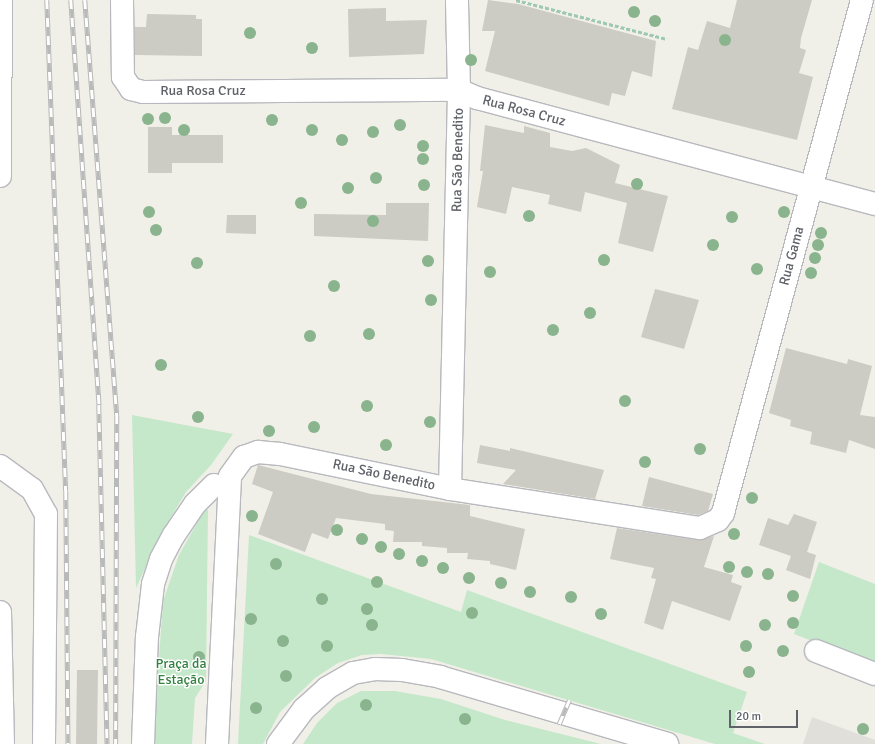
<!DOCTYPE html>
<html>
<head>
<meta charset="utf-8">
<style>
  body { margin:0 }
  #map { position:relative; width:875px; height:744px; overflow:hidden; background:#f1f0e8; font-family:Signika,sans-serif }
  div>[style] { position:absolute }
  .industrial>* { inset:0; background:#e0dfda }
  .green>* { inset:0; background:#c5e8ca }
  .building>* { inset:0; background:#cccbc4 }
  .path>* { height:2.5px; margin-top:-1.25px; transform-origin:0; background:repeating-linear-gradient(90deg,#9ec9b0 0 4px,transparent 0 6px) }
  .roads { filter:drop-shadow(1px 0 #b8b9be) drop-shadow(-1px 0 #b8b9be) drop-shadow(0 1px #b8b9be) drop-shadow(0 -1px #b8b9be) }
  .minor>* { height:22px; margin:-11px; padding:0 11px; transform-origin:11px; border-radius:11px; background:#fff }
  .rail>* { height:4.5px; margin-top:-2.25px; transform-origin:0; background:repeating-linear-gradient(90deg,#fff 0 9px,#b8b9b9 0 18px); box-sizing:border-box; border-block:1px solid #b8b9b9 }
  .trees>* { width:12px; height:12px; margin:-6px; border-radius:50%; background:#89b48d }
  span { translate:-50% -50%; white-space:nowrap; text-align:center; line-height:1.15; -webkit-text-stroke:3px #fff; paint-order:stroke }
  .street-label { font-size:14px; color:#5f6268 }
  .park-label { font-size:14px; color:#348242 }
  .scale { position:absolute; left:729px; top:710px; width:69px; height:18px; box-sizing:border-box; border:2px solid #5f6268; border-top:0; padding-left:5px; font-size:12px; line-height:14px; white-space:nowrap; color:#5f6268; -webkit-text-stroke:3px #fff; paint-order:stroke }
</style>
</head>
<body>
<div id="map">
  <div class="industrial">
    <i style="clip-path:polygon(812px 717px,875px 740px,875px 744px,803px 744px)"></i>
  </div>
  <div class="green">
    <i style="clip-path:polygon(132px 415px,233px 434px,211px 465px,186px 492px,161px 534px,136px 588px)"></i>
    <i style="clip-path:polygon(205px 509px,208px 510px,206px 681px,195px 698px,192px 744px,153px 744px,163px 601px,179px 555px)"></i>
    <i style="clip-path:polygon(249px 535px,461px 612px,467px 590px,747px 692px,733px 733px,765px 744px,715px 744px,431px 659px,381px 654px,362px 655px,338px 663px,315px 678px,280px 712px,263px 744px,238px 744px)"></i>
    <i style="clip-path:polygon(819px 562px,875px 584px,875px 665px,794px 634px)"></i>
    <i style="clip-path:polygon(361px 691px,395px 691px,441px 699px,505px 720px,601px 744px,303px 744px,317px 723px,337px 703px)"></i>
  </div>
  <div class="building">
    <i style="clip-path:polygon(488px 0,518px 4px,656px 41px,652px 77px,632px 71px,625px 96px,612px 93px,609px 106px,485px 71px,495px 31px,482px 31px)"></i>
    <i style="clip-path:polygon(737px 0,812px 0,801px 38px,800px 48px,806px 50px,799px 73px,813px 77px,797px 140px,672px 109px,688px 47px,698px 50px,707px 21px,730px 28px)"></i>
    <i style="clip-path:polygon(386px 8px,386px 21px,427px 20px,424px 54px,349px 57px,348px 9px)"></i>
    <i style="clip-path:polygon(147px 14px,196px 15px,196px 19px,202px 19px,202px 56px,135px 55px,135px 27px,146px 27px)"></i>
    <i style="clip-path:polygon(485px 125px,524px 133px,524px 126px,550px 133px,550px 147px,572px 151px,586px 148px,620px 165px,615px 183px,668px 196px,653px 252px,618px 243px,627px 203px,585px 192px,581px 212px,548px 204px,550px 195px,512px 187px,506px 214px,477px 207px,483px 171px,480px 171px)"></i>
    <i style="clip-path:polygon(148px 127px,172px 127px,172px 135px,223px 135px,223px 163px,172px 163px,172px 173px,148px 173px)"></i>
    <i style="clip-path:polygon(386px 203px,429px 203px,428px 241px,314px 236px,314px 214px,386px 215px)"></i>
    <i style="clip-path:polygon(227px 215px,256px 215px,256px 234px,226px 233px)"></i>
    <i style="clip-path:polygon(655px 289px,699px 300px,684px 349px,641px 337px)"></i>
    <i style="clip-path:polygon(786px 348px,847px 364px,848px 359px,872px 366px,860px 415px,875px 417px,875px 449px,849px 440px,846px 453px,810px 444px,812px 432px,790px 426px,791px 420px,769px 413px)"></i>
    <i style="clip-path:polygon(480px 445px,510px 451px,510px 448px,604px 470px,595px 499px,503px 484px,516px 470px,477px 463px)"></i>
    <i style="clip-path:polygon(258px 465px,371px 494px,470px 505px,470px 516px,525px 529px,516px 570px,490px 564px,490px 561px,467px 559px,468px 553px,447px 553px,447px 548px,422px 546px,422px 542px,393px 542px,394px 531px,385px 530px,385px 524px,336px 518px,328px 539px,312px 533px,305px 552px,258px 534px,273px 492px,252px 484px)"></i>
    <i style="clip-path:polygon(649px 477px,713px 494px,708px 511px,698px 515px,642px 506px)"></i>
    <i style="clip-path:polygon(794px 514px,817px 522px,807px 552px,816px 555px,810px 579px,786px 570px,791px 556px,759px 545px,768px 518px,788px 525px)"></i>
    <i style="clip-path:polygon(617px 528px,698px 540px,714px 536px,704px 567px,733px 575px,731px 582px,742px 586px,730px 621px,672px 601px,663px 630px,644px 623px,656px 579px,651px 578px,654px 568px,610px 559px)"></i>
    <i style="clip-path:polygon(77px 670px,98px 670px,97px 744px,76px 744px)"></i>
  </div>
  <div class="path">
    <i style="left:516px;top:0;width:156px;rotate:14.5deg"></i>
  </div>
  <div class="roads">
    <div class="minor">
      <i style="left:122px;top:0;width:77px;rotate:89.3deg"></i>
      <i style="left:123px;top:77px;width:14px;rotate:56deg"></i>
      <i style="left:131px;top:89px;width:12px;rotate:14deg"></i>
      <i style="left:143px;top:92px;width:316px;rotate:-0.4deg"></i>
      <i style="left:459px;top:90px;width:20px;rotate:24deg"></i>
      <i style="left:477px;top:98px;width:412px;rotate:14.9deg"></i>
      <i style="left:0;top:176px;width:176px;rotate:-89.7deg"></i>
      <i style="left:0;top:466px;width:39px;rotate:36deg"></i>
      <i style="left:32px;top:489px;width:29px;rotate:61deg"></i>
      <i style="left:46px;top:514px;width:229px;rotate:90.5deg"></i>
      <i style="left:450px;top:489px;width:399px;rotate:-88.7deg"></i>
      <i style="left:459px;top:90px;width:90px;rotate:-91.3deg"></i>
      <i style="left:0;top:612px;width:132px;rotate:88.7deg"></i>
      <i style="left:816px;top:651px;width:63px;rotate:21.3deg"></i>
      <i style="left:143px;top:744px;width:107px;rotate:-87.9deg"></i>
      <i style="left:147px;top:637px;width:53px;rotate:-83.5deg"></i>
      <i style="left:153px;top:584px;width:26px;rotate:-72deg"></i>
      <i style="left:161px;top:559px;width:27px;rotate:-62deg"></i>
      <i style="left:174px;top:535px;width:37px;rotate:-56deg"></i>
      <i style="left:195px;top:504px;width:27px;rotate:-45deg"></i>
      <i style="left:217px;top:744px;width:268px;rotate:-87.2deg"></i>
      <i style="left:230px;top:476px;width:24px;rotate:-54deg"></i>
      <i style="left:244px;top:457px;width:15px;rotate:-20deg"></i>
      <i style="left:258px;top:452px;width:22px;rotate:5deg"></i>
      <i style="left:280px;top:454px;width:174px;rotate:11.6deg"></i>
      <i style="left:450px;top:489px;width:253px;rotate:8.9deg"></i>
      <i style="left:700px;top:528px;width:20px;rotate:-24deg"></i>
      <i style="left:718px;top:520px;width:9px;rotate:-54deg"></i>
      <i style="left:723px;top:513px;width:531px;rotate:-74.84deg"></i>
      <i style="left:278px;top:744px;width:44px;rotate:-53.4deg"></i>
      <i style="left:304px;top:709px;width:31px;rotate:-42deg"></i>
      <i style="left:327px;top:688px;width:30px;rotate:-30deg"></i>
      <i style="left:353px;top:673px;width:22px;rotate:-10deg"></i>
      <i style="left:375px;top:669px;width:27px;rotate:2deg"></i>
      <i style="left:402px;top:670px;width:39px;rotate:10deg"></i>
      <i style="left:440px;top:677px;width:237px;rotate:16.4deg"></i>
    </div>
  </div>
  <div class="rail">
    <i style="left:47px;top:0;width:491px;rotate:87.8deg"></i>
    <i style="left:66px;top:491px;width:253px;rotate:89.5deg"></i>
    <i style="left:71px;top:0;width:406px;rotate:86deg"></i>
    <i style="left:99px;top:405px;width:339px;rotate:88.6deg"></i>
    <i style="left:85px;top:0;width:416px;rotate:85.6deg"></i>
    <i style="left:117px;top:415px;width:329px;rotate:90.2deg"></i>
    <i style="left:559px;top:724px;width:26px;rotate:-67deg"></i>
  </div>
  <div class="trees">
    <i style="left:634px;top:12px"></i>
    <i style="left:655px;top:21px"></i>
    <i style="left:250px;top:33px"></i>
    <i style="left:725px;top:40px"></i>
    <i style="left:312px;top:48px"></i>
    <i style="left:471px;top:60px"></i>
    <i style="left:165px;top:118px"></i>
    <i style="left:148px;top:119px"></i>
    <i style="left:272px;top:120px"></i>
    <i style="left:400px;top:125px"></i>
    <i style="left:184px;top:130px"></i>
    <i style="left:312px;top:130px"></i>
    <i style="left:373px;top:132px"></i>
    <i style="left:342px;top:140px"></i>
    <i style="left:423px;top:146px"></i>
    <i style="left:423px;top:159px"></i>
    <i style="left:376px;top:178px"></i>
    <i style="left:637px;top:184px"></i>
    <i style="left:424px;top:185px"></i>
    <i style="left:348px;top:188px"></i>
    <i style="left:301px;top:203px"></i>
    <i style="left:149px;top:212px"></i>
    <i style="left:784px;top:212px"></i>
    <i style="left:529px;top:216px"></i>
    <i style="left:732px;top:217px"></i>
    <i style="left:373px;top:221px"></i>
    <i style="left:156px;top:230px"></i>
    <i style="left:821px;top:233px"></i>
    <i style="left:713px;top:245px"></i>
    <i style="left:818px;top:245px"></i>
    <i style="left:815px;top:258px"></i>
    <i style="left:604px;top:260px"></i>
    <i style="left:428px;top:261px"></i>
    <i style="left:197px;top:263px"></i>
    <i style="left:757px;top:269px"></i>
    <i style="left:490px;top:272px"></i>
    <i style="left:811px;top:273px"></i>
    <i style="left:334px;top:286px"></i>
    <i style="left:431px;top:300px"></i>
    <i style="left:590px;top:313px"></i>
    <i style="left:553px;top:330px"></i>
    <i style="left:369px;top:334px"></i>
    <i style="left:310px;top:336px"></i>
    <i style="left:161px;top:365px"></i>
    <i style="left:625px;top:401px"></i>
    <i style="left:367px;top:406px"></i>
    <i style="left:198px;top:417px"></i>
    <i style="left:430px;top:422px"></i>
    <i style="left:314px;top:427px"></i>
    <i style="left:269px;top:431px"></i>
    <i style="left:386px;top:445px"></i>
    <i style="left:700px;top:449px"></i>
    <i style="left:645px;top:462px"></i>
    <i style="left:752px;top:498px"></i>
    <i style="left:252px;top:516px"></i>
    <i style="left:337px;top:530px"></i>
    <i style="left:734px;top:534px"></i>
    <i style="left:362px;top:539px"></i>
    <i style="left:381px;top:547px"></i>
    <i style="left:399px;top:554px"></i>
    <i style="left:422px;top:561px"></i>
    <i style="left:276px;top:564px"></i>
    <i style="left:729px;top:567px"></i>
    <i style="left:443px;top:568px"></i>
    <i style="left:747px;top:572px"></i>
    <i style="left:768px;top:574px"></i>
    <i style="left:469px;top:578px"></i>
    <i style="left:377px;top:582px"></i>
    <i style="left:501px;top:583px"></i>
    <i style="left:530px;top:592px"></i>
    <i style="left:793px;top:596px"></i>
    <i style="left:571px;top:597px"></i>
    <i style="left:322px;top:599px"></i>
    <i style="left:367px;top:609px"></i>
    <i style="left:472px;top:613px"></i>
    <i style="left:601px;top:614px"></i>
    <i style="left:251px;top:619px"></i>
    <i style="left:793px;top:623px"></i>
    <i style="left:372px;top:625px"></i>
    <i style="left:765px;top:625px"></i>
    <i style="left:283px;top:641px"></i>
    <i style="left:327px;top:646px"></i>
    <i style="left:746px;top:646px"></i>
    <i style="left:783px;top:651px"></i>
    <i style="left:199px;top:657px"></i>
    <i style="left:749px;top:672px"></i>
    <i style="left:286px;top:676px"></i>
    <i style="left:366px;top:705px"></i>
    <i style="left:256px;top:708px"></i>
    <i style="left:465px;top:719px"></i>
    <i style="left:863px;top:729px"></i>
  </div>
  <div class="street-label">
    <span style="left:203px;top:91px">Rua Rosa Cruz</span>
    <span style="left:524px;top:111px;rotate:15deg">Rua Rosa Cruz</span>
    <span style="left:458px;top:160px;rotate:-89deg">Rua São Benedito</span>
    <span style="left:792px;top:256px;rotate:-75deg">Rua Gama</span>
    <span style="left:384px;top:475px;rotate:12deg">Rua São Benedito</span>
  </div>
  <div class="park-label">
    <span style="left:181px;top:672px">Praça da<br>Estação</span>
  </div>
  <div class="scale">20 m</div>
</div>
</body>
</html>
